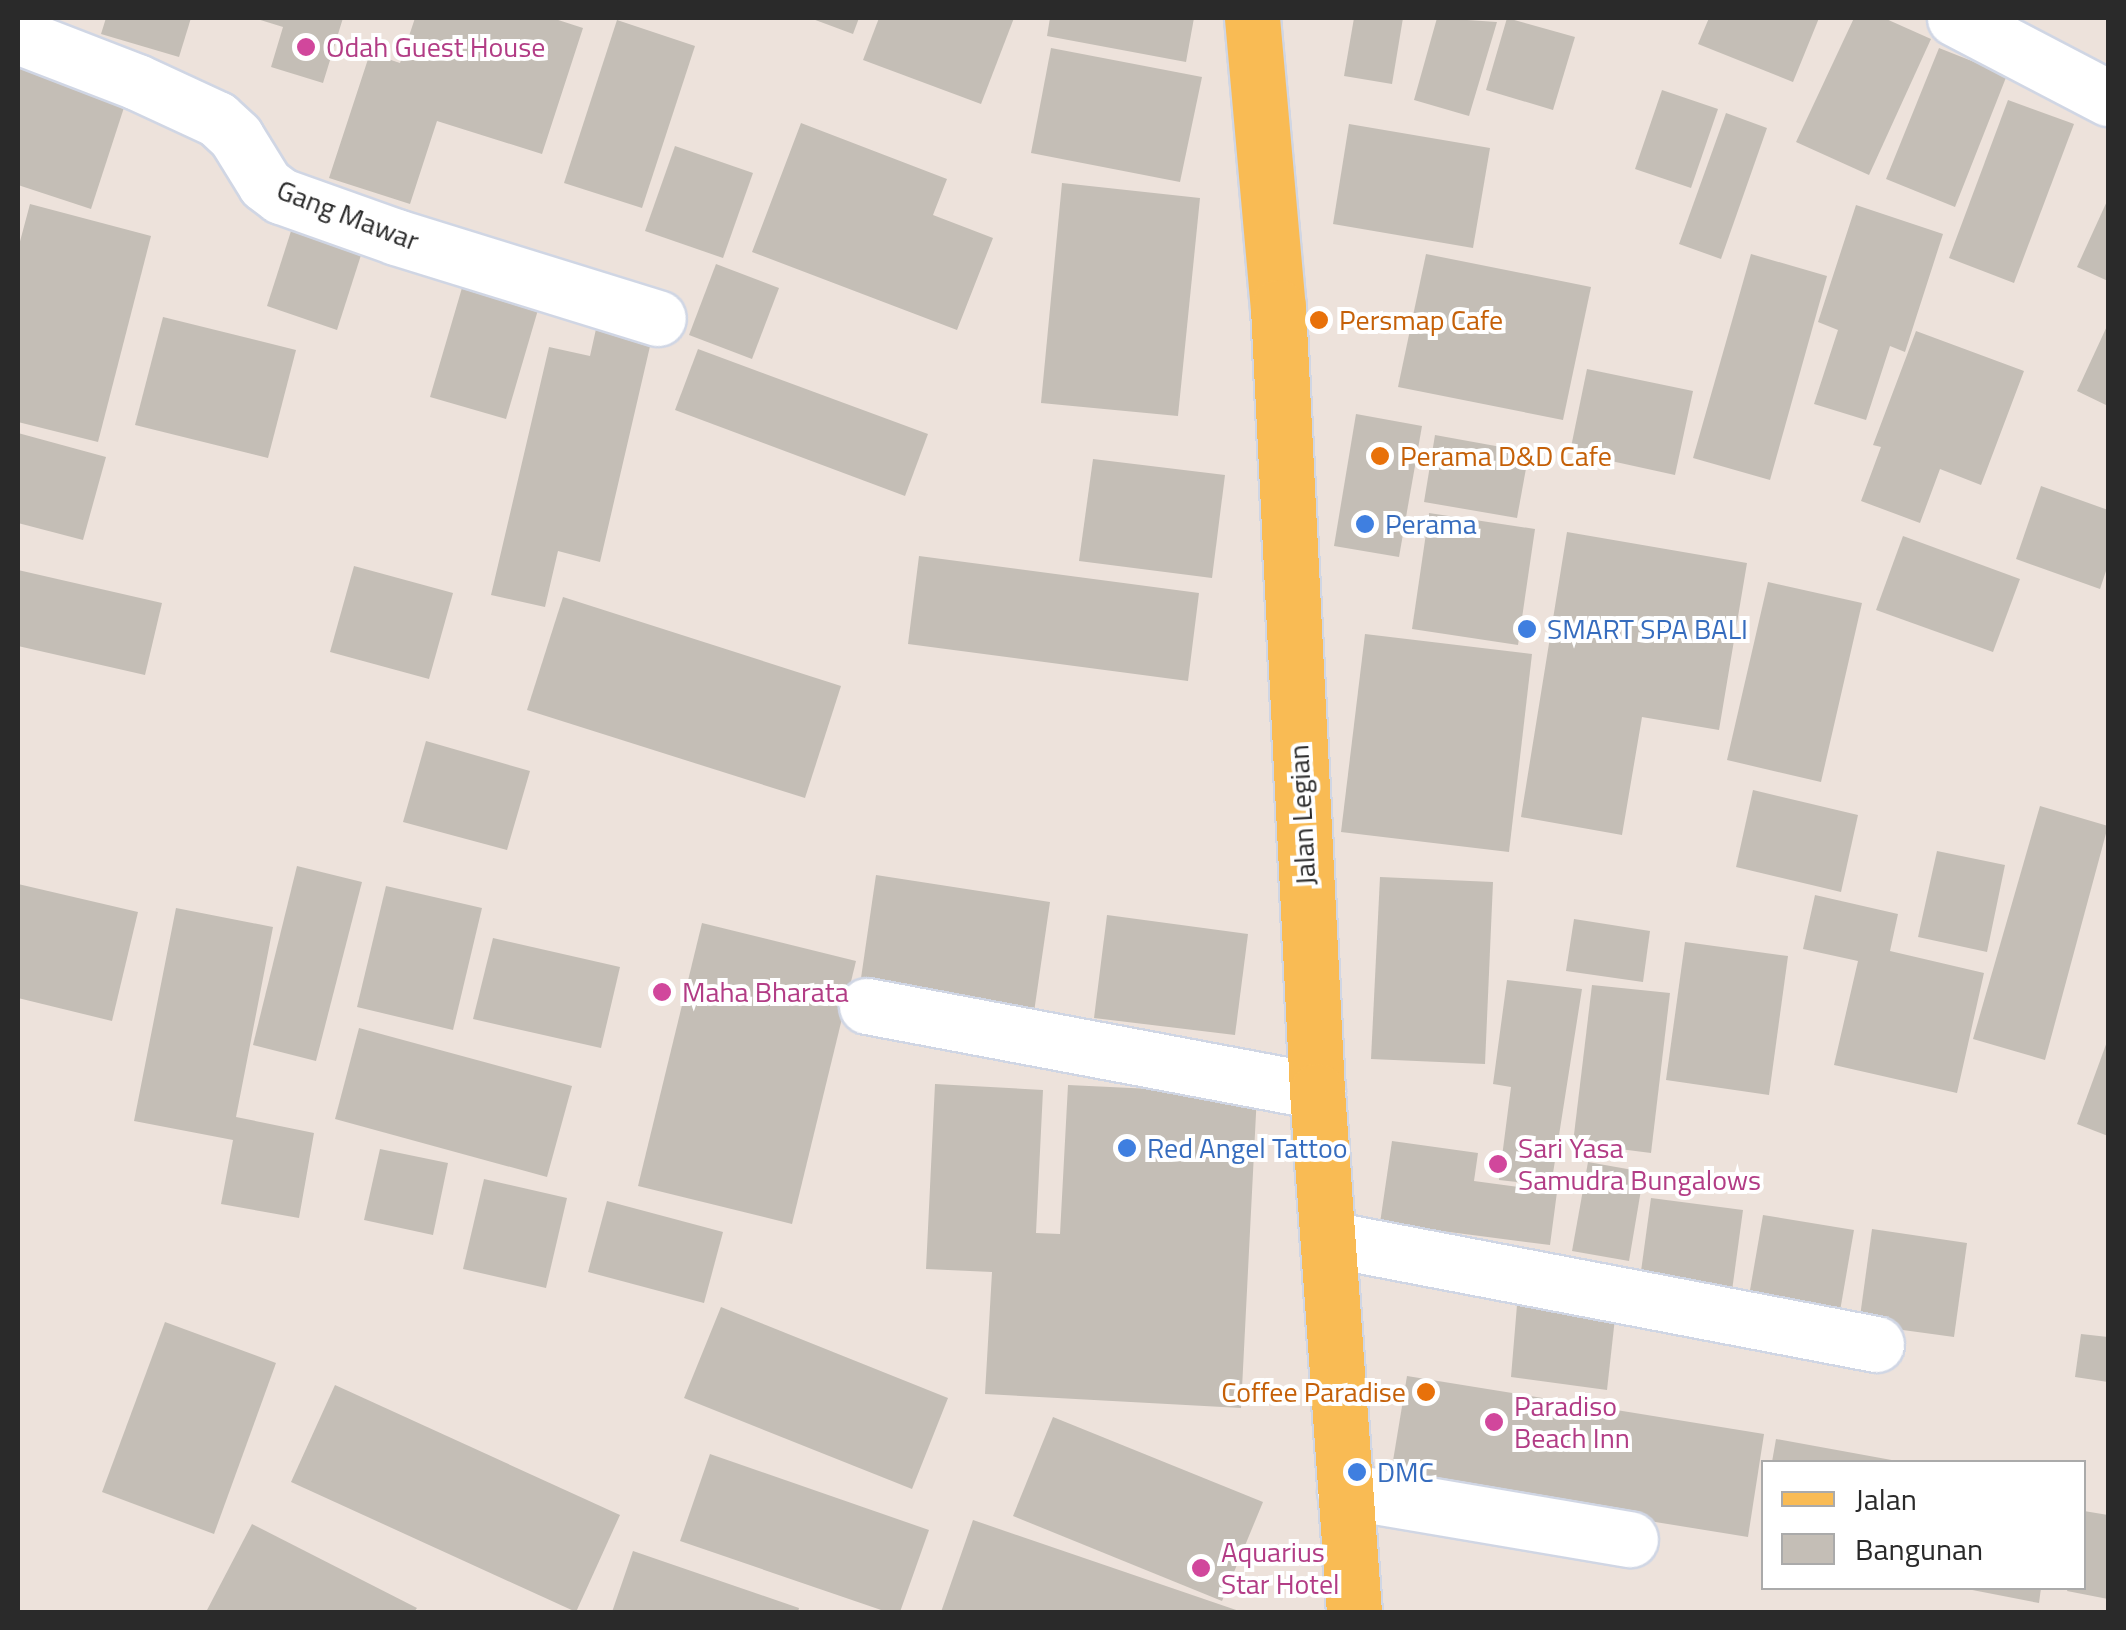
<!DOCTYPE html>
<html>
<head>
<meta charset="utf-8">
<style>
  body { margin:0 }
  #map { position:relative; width:2126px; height:1630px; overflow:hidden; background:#ede2db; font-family:"Titillium Web",sans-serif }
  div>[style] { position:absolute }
  .building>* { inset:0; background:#c4beb6 }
  .roads { filter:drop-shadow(2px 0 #d0d6e4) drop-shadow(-2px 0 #d0d6e4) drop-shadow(0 2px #d0d6e4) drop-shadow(0 -2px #d0d6e4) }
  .minor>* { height:55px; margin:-27.5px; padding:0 27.5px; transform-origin:27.5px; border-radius:27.5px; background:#fff }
  .major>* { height:55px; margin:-27.5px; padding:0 27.5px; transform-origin:27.5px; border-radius:27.5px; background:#f9bb54 }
  .dots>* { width:28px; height:28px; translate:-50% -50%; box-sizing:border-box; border:5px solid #fff; border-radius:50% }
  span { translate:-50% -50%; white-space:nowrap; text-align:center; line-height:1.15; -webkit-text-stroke:8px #fff; paint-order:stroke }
  .hotel-label { font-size:28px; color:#b23c85 }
  .left { translate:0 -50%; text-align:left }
  .street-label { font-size:28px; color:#2a2a2a }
  .food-label { font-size:28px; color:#c56008 }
  .right { translate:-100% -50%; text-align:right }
  .shop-label { font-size:28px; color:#366cbe }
  .frame { position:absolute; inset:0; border:20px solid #2a2a2a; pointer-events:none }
  .legend { position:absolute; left:1761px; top:1460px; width:325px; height:130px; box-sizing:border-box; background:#fff; border:2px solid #aaa; margin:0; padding:12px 18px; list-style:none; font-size:30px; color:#2a2a2a }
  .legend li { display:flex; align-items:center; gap:20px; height:50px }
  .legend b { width:50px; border:2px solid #aaa }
</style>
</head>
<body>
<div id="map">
  <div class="building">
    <i style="clip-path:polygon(106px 18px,191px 18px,179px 57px,101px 34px)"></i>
    <i style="clip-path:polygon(254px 18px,343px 18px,323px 83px,271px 67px,283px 27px)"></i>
    <i style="clip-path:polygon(415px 18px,552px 18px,583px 28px,542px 154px,437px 121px,410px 204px,329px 178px,370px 53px,400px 63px)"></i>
    <i style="clip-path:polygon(810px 18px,859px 18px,853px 34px)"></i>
    <i style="clip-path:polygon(879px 18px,1014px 18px,981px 104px,863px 60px)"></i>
    <i style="clip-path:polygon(1050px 18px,1194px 18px,1186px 62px,1047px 36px)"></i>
    <i style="clip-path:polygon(1354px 18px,1403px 18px,1392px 84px,1344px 76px)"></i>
    <i style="clip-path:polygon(1437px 18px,1497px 22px,1469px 116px,1414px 100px)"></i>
    <i style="clip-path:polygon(1507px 18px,1575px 37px,1553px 110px,1486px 90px)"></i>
    <i style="clip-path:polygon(1709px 18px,1819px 18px,1793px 82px,1698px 44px)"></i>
    <i style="clip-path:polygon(1854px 18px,1884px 18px,1931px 39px,1869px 175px,1796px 142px)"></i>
    <i style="clip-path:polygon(617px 20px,695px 46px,642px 208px,564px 183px)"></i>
    <i style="clip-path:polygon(1051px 48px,1202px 77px,1180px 182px,1031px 153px)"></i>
    <i style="clip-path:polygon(1939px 48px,2007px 75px,1955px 207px,1886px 179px)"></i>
    <i style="clip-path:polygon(18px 50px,131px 86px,91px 209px,18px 185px)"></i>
    <i style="clip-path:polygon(1662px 90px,1718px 109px,1691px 188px,1635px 169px)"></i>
    <i style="clip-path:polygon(2008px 100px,2074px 124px,2014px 283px,1949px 258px)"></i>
    <i style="clip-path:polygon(1726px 113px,1767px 128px,1721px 259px,1679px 244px)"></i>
    <i style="clip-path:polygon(801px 123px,947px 179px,933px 215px,993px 238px,957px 330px,752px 252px)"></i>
    <i style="clip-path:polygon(1349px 124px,1490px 148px,1473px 248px,1333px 224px)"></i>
    <i style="clip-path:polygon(675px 146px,753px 173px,723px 258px,645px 231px)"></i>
    <i style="clip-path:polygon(1062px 183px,1200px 198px,1178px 416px,1041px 403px)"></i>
    <i style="clip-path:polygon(2108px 199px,2108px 281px,2077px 267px)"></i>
    <i style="clip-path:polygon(30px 204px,151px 236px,98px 442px,18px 422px,18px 249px)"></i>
    <i style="clip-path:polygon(1856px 205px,1943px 234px,1905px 352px,1890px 346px,1866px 420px,1814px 404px,1838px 330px,1818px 322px)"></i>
    <i style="clip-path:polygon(292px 228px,362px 252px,337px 330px,267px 306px)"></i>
    <i style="clip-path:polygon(1426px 254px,1591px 287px,1563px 420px,1398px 387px)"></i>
    <i style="clip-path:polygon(1751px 254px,1827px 276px,1770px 480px,1693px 458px)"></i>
    <i style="clip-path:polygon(716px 264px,779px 288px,752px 359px,689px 335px)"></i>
    <i style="clip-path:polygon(464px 281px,540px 303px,506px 419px,430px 397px)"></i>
    <i style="clip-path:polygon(163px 317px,296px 350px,268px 458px,135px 425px)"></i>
    <i style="clip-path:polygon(2108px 324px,2108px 406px,2077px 391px)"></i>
    <i style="clip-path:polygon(596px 329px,651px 342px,600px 562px,558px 551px,545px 607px,491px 595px,549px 347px,590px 356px)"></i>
    <i style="clip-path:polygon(1916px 331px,2024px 371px,1981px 485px,1940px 469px,1920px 523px,1861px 501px,1881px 447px,1873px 445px)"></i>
    <i style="clip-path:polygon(698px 349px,928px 434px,905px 496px,675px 410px)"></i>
    <i style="clip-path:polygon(1587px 369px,1693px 391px,1675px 475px,1570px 452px)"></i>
    <i style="clip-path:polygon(1356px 414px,1422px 426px,1399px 557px,1334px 546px)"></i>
    <i style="clip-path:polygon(18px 433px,106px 457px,83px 540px,18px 523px)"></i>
    <i style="clip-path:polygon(1435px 435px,1529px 452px,1517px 518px,1424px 502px)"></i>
    <i style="clip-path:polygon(1093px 459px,1225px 475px,1212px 578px,1079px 561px)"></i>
    <i style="clip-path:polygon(2041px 486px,2108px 510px,2108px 565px,2100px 589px,2016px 559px)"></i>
    <i style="clip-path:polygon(1429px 513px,1535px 529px,1518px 645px,1412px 629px)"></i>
    <i style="clip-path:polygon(1567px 532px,1747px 563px,1719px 730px,1642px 717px,1622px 835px,1521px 817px)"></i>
    <i style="clip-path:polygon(1903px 536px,2020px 579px,1993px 652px,1876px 610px)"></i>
    <i style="clip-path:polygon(919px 556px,1199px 593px,1188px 681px,908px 644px)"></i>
    <i style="clip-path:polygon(354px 566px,453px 593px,429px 679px,330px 652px)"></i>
    <i style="clip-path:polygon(18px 570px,162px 603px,145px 675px,18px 646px)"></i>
    <i style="clip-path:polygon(1768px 582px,1862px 603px,1821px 782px,1727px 760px)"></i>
    <i style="clip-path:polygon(563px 597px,841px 686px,805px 798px,527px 710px)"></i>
    <i style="clip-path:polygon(1365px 634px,1532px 654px,1509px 852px,1341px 832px)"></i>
    <i style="clip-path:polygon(426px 741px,530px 771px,507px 850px,403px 822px)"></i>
    <i style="clip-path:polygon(1753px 790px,1858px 815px,1841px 892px,1736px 867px)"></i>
    <i style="clip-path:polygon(2040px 806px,2108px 826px,2045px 1060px,1973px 1039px)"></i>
    <i style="clip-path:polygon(1937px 851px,2005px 865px,1987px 952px,1918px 937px)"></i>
    <i style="clip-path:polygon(297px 866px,362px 882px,316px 1061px,253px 1045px)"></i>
    <i style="clip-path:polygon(876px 875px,1050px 902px,1034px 1012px,860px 985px)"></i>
    <i style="clip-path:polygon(1380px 877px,1493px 882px,1485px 1064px,1371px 1059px)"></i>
    <i style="clip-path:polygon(18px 884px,138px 912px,112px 1021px,18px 998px)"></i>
    <i style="clip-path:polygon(386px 886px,482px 908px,453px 1030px,357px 1007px)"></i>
    <i style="clip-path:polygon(1815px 895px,1898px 914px,1890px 951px,1984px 973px,1957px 1093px,1834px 1065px,1858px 961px,1803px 949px)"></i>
    <i style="clip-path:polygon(176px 908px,273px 927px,236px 1117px,314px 1133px,299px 1218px,221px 1204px,233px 1140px,134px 1121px)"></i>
    <i style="clip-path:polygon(1107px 915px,1248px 934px,1235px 1035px,1094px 1018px)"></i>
    <i style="clip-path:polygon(1574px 919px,1650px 931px,1643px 982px,1566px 971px)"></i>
    <i style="clip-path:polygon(702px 923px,856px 961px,792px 1224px,638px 1186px)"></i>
    <i style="clip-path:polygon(493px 938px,620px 967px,601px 1048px,473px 1019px)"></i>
    <i style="clip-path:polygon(1685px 942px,1788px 956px,1769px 1095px,1666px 1080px)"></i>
    <i style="clip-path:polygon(1507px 980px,1582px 989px,1551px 1186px,1499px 1180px,1511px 1087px,1493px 1084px)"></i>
    <i style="clip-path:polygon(1592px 985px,1670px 993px,1651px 1153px,1573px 1143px)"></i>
    <i style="clip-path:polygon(359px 1028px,572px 1086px,547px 1177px,335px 1119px)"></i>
    <i style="clip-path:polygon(2108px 1039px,2108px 1136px,2077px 1124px)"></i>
    <i style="clip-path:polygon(935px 1084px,1043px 1090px,1036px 1233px,1060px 1234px,1068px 1085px,1257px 1094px,1241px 1408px,985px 1394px,992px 1272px,926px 1269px)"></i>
    <i style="clip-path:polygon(1392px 1141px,1478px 1153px,1474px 1181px,1557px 1192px,1550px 1245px,1380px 1223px)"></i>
    <i style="clip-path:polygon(380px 1149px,448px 1163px,433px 1235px,364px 1220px)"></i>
    <i style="clip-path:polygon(1588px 1162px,1644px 1172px,1629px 1261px,1572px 1251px)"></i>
    <i style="clip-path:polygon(484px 1179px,567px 1198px,546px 1288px,463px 1269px)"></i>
    <i style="clip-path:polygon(1651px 1198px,1743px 1210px,1731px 1298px,1639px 1286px)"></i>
    <i style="clip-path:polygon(607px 1201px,723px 1232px,704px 1303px,588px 1272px)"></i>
    <i style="clip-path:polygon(1763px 1215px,1854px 1230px,1840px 1311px,1749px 1296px)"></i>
    <i style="clip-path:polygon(1872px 1229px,1967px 1243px,1954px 1337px,1859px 1324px)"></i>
    <i style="clip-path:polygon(1517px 1305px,1615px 1318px,1607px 1390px,1511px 1377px)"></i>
    <i style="clip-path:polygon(721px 1307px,948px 1398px,912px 1489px,684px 1398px)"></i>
    <i style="clip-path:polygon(165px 1322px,276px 1363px,214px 1534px,102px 1492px)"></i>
    <i style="clip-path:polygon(2081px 1334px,2108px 1337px,2108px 1382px,2075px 1377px)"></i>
    <i style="clip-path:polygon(1407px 1376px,1764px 1434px,1748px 1537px,1390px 1479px)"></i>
    <i style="clip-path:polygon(335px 1385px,620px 1515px,576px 1612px,291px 1482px)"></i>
    <i style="clip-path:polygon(1053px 1417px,1263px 1502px,1222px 1601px,1013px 1516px)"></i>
    <i style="clip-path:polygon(1776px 1439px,1897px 1461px,1897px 1462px,1772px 1462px)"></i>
    <i style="clip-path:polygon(710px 1454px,929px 1530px,900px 1612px,887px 1612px,680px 1541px)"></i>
    <i style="clip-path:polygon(2084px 1511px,2108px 1515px,2108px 1599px,2067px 1591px,2068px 1588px,2084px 1588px)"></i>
    <i style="clip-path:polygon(973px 1520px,1242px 1612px,941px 1612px)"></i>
    <i style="clip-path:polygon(252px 1524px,417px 1608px,414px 1612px,206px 1612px)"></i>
    <i style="clip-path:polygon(633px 1551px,799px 1608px,798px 1612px,612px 1612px)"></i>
    <i style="clip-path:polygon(1962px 1588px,2041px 1588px,2039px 1603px)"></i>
  </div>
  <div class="roads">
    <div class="minor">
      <i style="left:1955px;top:18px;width:173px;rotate:27.6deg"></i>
      <i style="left:18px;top:36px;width:128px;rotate:21.1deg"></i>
      <i style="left:137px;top:82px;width:88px;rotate:24.8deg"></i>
      <i style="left:217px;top:119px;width:26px;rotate:43deg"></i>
      <i style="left:236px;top:137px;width:55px;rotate:58.3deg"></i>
      <i style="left:265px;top:184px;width:20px;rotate:37deg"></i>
      <i style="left:281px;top:196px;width:122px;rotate:19.6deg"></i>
      <i style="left:396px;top:237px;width:274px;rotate:17.2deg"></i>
      <i style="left:867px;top:1006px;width:458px;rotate:10.7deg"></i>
      <i style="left:1329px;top:1239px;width:557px;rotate:10.87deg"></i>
      <i style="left:1345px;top:1491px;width:289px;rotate:9.6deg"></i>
    </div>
    <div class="major">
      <i style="left:1252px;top:18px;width:290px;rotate:84.9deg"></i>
      <i style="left:1278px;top:307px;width:785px;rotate:87.15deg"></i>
      <i style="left:1317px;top:1091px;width:522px;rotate:85.94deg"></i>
    </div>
  </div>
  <div class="dots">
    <i style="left:306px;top:47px;background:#d1479c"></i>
    <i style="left:1319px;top:320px;background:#e8710a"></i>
    <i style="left:1380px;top:456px;background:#e8710a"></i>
    <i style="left:1365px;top:524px;background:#3f7fe0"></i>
    <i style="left:1527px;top:629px;background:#3f7fe0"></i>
    <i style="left:662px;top:992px;background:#d1479c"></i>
    <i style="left:1127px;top:1148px;background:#3f7fe0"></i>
    <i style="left:1498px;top:1164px;background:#d1479c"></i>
    <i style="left:1426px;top:1392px;background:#e8710a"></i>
    <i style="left:1494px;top:1422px;background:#d1479c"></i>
    <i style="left:1357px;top:1472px;background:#3f7fe0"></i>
    <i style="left:1201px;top:1568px;background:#d1479c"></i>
  </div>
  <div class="hotel-label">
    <span class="left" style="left:326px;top:47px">Odah Guest House</span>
    <span class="left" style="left:682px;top:992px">Maha Bharata</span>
    <span class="left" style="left:1518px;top:1164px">Sari Yasa<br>Samudra Bungalows</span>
    <span class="left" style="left:1514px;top:1422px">Paradiso<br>Beach Inn</span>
    <span class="left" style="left:1221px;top:1568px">Aquarius<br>Star Hotel</span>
  </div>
  <div class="street-label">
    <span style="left:348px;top:215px;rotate:21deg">Gang Mawar</span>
    <span style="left:1302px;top:815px;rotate:-93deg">Jalan Legian</span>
  </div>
  <div class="food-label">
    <span class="left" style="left:1339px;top:320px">Persmap Cafe</span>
    <span class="left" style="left:1400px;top:456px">Perama D&amp;D Cafe</span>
    <span class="right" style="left:1406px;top:1392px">Coffee Paradise</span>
  </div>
  <div class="shop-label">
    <span class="left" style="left:1385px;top:524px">Perama</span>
    <span class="left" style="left:1547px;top:629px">SMART SPA BALI</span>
    <span class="left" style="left:1147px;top:1148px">Red Angel Tattoo</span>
    <span class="left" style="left:1377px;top:1472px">DMC</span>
  </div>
  <div class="frame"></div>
  <ul class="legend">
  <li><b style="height:12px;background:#f9bb54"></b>Jalan</li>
  <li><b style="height:28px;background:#c4beb6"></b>Bangunan</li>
  </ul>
</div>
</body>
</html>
